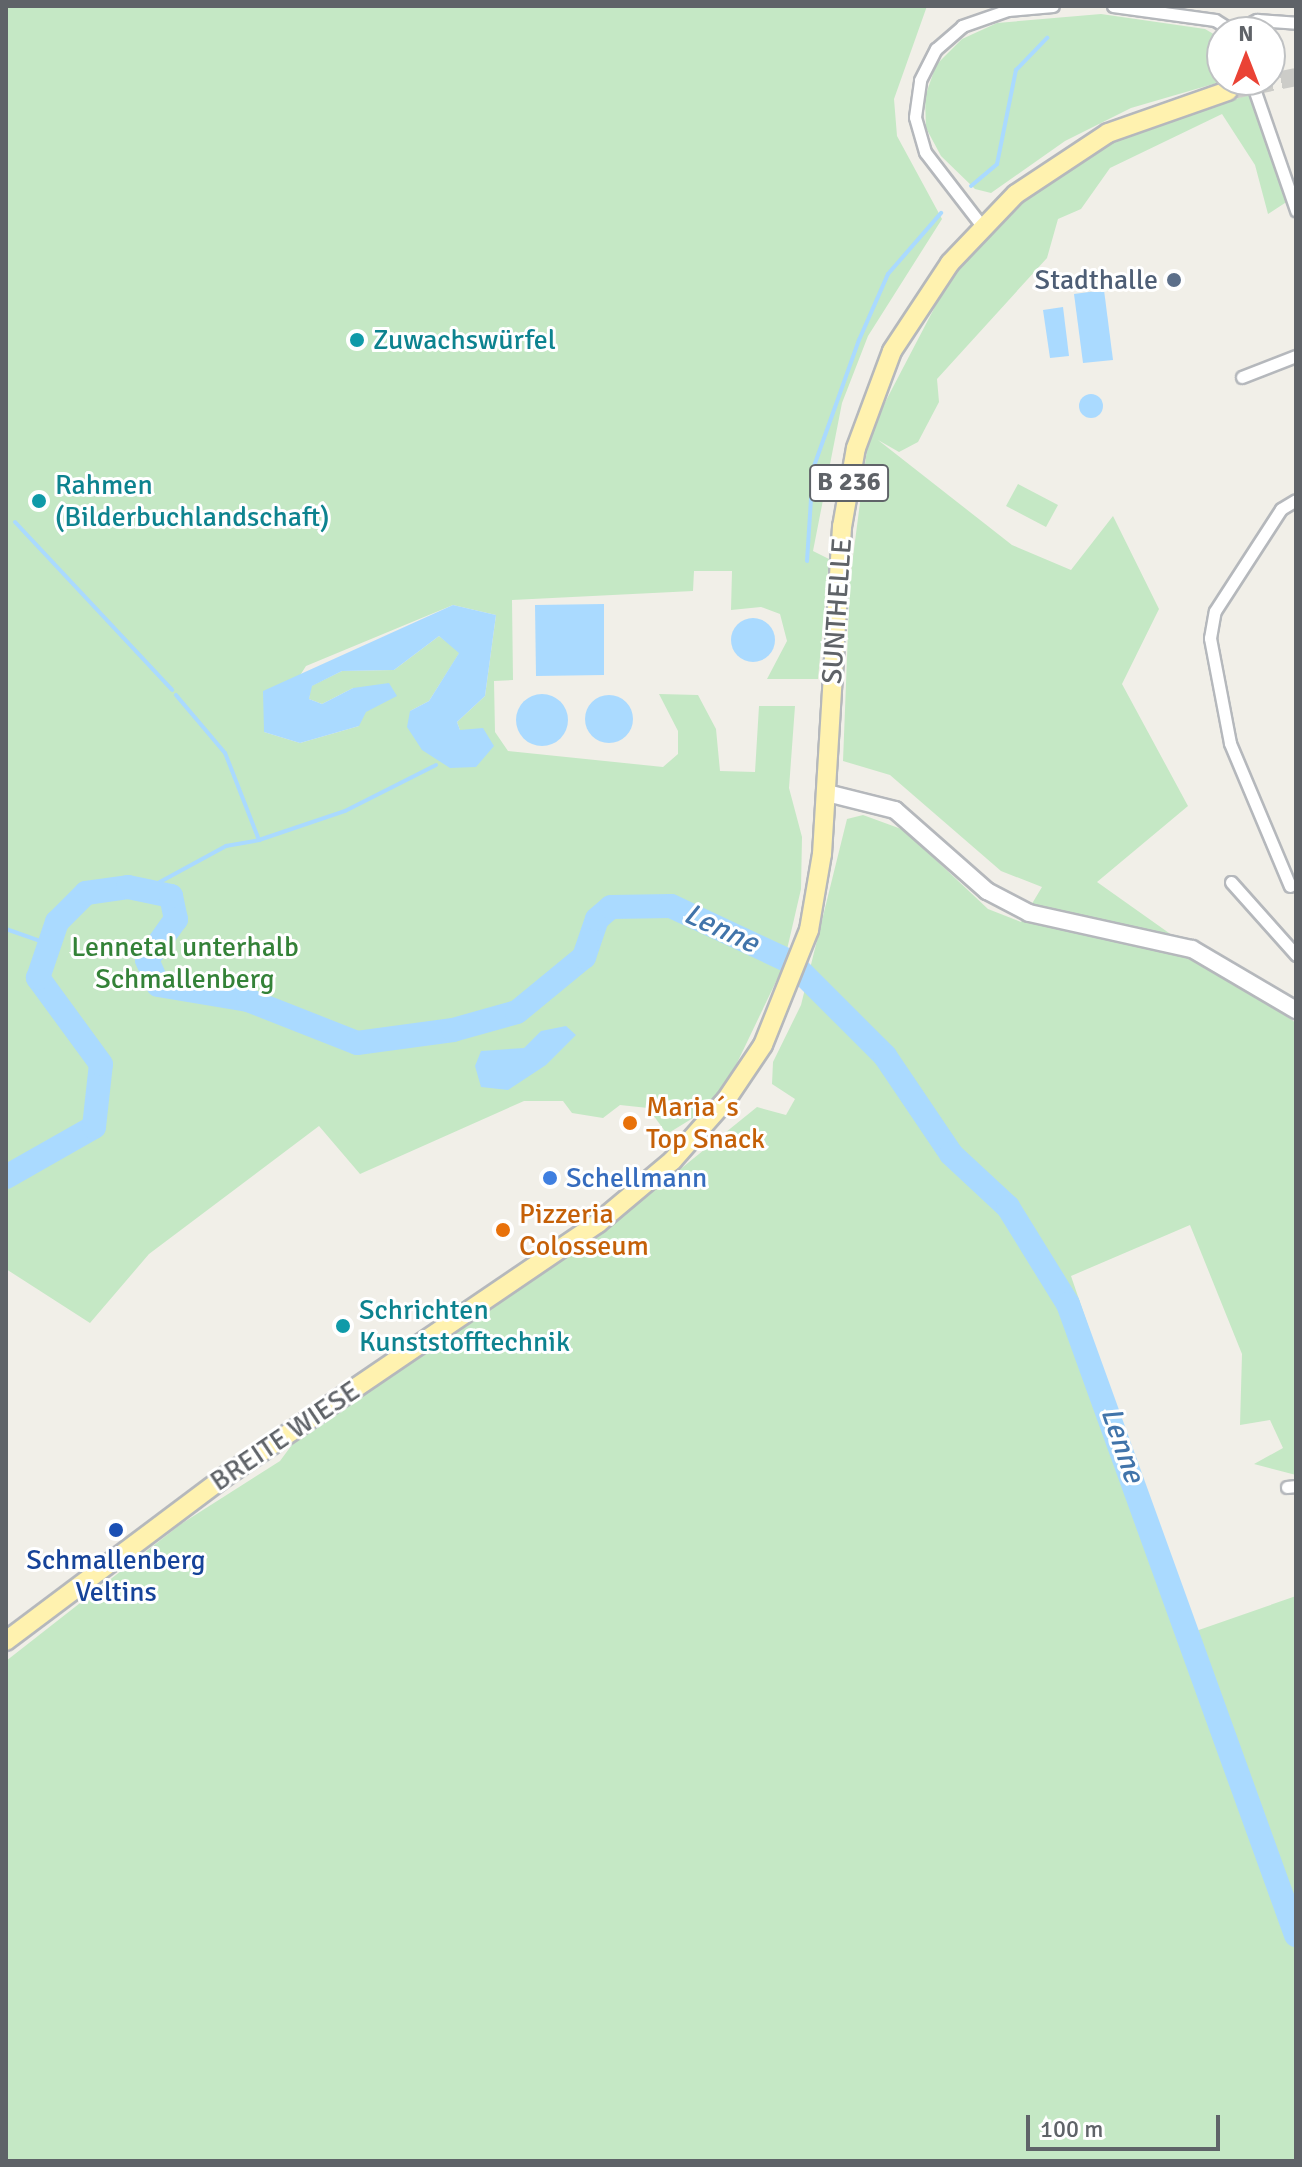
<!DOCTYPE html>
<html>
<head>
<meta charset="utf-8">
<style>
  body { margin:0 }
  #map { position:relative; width:1302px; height:2167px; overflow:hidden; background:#f1efe8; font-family:Signika,sans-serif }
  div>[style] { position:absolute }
  .green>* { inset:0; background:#c5e8c5 }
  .water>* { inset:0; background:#aadaff }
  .round { border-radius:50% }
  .stream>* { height:4px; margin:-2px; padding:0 2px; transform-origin:2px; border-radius:2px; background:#aadaff }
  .river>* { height:24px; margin:-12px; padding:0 12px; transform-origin:12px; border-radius:12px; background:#aadaff }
  .primary-tunnel>* { height:18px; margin-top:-9px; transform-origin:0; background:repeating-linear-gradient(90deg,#ccccc8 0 18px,transparent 0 27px) }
  .roads { filter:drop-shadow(2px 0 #b5b8bc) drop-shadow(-2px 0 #b5b8bc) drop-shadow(0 2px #b5b8bc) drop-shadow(0 -2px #b5b8bc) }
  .street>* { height:11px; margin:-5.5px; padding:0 5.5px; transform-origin:5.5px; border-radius:5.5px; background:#fff }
  .secondary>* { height:16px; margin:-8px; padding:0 8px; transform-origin:8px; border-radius:8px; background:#fff }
  .primary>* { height:18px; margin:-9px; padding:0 9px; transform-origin:9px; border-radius:9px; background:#fff2af }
  .dots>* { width:22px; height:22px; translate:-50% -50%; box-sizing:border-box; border:4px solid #fff; border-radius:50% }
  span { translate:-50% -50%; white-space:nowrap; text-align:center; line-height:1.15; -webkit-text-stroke:6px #fff; paint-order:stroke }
  .shield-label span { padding:2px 6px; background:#fff; border:2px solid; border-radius:6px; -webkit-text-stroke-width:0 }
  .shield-label { font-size:26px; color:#5f6368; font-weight:700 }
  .service-label { font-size:28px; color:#4e5e75 }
  .right { translate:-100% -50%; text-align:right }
  .culture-label { font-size:28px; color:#0d838f }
  .left { translate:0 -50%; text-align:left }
  .street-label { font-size:28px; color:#5f6368 }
  .park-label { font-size:28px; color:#348238 }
  .food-label { font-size:28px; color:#c56008 }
  .shop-label { font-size:28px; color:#366cbe }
  .transit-label { font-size:28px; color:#164399 }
  .water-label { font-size:30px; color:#4174aa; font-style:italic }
  .frame { position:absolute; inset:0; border:8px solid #5f6368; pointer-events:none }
  .north { position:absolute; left:1206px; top:16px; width:80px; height:80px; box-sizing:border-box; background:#fff; border:2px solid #bfc1c3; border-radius:50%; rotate:0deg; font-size:22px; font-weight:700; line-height:32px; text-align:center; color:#5f6368 }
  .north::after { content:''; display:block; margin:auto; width:28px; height:36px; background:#ea4335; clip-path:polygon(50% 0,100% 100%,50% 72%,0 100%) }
  .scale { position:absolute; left:1026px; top:2115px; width:194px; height:36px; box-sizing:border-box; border:4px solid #5f6368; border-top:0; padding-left:10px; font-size:24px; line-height:28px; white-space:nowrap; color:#5f6368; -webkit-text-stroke:6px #fff; paint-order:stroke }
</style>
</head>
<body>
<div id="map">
  <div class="green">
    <i style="clip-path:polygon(evenodd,6px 6px,927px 6px,894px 99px,897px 136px,942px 219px,868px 336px,842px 403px,813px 551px,829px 559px,818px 679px,767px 679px,787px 641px,780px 614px,761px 607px,731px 610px,732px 571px,694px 571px,693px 591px,512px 600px,513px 680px,494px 681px,495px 732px,508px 751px,663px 767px,678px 754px,678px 731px,659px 694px,698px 695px,716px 729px,720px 771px,755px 772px,759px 706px,795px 706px,789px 788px,802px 837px,801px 889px,783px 967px,726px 1086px,706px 1110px,667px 1134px,648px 1108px,620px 1105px,603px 1118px,572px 1113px,563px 1101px,524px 1101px,360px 1174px,319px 1126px,149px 1254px,90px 1323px,6px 1269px,6px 6px,453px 605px,496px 615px,485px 696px,457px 722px,460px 730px,410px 711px,429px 701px,460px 652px,439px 636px,394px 670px,342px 671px,311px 686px,309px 699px,322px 704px,353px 688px,359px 726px,300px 743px,264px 732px,306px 666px,453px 605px)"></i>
    <i style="clip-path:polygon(1101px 14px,1205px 29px,1222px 39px,1227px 80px,1131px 108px,1065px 141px,991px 193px,975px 189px,941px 156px,926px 128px,925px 97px,936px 65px,962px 39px,997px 23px)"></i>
    <i style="clip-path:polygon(1250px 94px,1288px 201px,1268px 214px,1255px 165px,1222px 114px,1110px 168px,1081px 209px,1058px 219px,1047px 258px,937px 379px,939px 402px,918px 442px,899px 452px,878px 440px,1012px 545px,1071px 570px,1113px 516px,1159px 609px,1122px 684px,1188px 806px,1097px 882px,1296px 1023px,1296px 1475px,1254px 1464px,1283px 1448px,1270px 1420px,1240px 1425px,1242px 1354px,1190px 1225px,1071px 1276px,1193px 1632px,1296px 1596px,1296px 2161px,6px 2161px,6px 1661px,181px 1524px,280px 1461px,294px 1442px,610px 1226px,757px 1107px,786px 1115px,795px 1099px,772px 1084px,773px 1062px,801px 1005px,847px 819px,863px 815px,904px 830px,988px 909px,1021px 922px,1042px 887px,1001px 871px,890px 775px,843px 761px,850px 580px,869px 433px,950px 278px,1034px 192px,1083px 151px)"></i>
    <i style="clip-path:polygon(1018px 484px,1058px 505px,1046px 527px,1006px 506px)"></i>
  </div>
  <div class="water">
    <i style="clip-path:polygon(1104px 290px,1113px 360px,1083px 363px,1074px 294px)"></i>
    <i style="clip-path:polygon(1063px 307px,1069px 356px,1050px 358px,1043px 310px)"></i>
    <i class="round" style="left:1079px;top:394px;width:24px;height:24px"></i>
    <i style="clip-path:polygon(604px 604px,604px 675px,536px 676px,535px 605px)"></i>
    <i style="clip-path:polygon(453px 605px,496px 615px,485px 696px,457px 722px,460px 730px,483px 728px,494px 746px,476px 767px,450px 768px,422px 750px,407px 727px,410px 711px,429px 701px,459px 653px,439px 636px,394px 670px,342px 671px,312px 686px,309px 699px,322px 704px,353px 688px,389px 683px,397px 696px,366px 712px,359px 726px,300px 743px,264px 732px,263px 691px)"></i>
    <i class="round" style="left:731px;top:618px;width:44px;height:44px"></i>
    <i class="round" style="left:516px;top:694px;width:52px;height:52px"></i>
    <i class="round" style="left:585px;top:695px;width:48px;height:48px"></i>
    <i style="clip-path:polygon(566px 1026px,576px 1035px,546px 1065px,508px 1090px,481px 1087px,475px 1066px,481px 1051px,524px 1048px,541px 1031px)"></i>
  </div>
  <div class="stream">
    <i style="left:971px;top:186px;width:34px;rotate:-40deg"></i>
    <i style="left:997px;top:164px;width:96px;rotate:-78.6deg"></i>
    <i style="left:1016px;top:70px;width:45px;rotate:-45.9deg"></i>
    <i style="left:15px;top:522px;width:230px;rotate:46.9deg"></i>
    <i style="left:807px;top:561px;width:92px;rotate:-86.3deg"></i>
    <i style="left:813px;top:469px;width:137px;rotate:-70.4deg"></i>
    <i style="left:859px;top:340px;width:72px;rotate:-66.3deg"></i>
    <i style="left:888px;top:274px;width:81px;rotate:-49deg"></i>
    <i style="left:259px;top:840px;width:91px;rotate:-18.6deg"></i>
    <i style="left:345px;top:811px;width:102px;rotate:-26.8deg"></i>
    <i style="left:147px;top:889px;width:90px;rotate:-28.6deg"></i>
    <i style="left:226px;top:846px;width:34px;rotate:-10deg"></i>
    <i style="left:259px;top:840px;width:93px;rotate:-111.3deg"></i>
    <i style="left:225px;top:753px;width:76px;rotate:-130.2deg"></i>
    <i style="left:6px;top:929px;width:42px;rotate:19.3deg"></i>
  </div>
  <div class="river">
    <i style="left:6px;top:1177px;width:101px;rotate:-29.6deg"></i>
    <i style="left:94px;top:1127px;width:63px;rotate:-83.7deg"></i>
    <i style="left:101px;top:1064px;width:107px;rotate:-126.2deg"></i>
    <i style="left:38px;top:978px;width:59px;rotate:-71.3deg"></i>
    <i style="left:57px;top:922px;width:41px;rotate:-45deg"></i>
    <i style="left:86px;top:893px;width:42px;rotate:-8.1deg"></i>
    <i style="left:128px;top:887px;width:44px;rotate:11.8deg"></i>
    <i style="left:171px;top:896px;width:24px;rotate:78deg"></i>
    <i style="left:176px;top:919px;width:50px;rotate:125.3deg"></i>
    <i style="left:147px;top:960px;width:27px;rotate:66deg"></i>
    <i style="left:158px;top:985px;width:91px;rotate:9.5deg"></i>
    <i style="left:248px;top:1000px;width:117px;rotate:21.5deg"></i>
    <i style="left:357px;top:1043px;width:97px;rotate:-7.7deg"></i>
    <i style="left:453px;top:1030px;width:66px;rotate:-15.7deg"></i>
    <i style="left:517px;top:1012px;width:87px;rotate:-39.4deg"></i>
    <i style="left:584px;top:957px;width:40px;rotate:-71.1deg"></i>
    <i style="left:597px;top:919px;width:18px;rotate:-41deg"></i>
    <i style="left:611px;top:907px;width:60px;rotate:-1deg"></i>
    <i style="left:671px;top:906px;width:132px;rotate:25deg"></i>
    <i style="left:791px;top:962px;width:133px;rotate:45deg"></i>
    <i style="left:885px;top:1056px;width:118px;rotate:56deg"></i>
    <i style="left:951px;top:1154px;width:78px;rotate:42.9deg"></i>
    <i style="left:1008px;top:1207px;width:114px;rotate:58.3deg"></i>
    <i style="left:1068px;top:1304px;width:671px;rotate:70.13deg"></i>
  </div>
  <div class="primary-tunnel">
    <i style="left:1228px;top:91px;width:69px;rotate:-11.6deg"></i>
  </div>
  <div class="roads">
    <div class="street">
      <i style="left:1113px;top:6px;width:103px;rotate:7.8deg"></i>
      <i style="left:1215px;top:20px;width:22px;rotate:32deg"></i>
      <i style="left:1233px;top:32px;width:27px;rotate:-27deg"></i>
      <i style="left:1257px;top:20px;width:39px;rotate:4deg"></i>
      <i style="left:1251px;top:80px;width:138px;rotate:70.9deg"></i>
      <i style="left:982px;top:226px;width:93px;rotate:-127.6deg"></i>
      <i style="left:925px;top:152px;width:36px;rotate:-106deg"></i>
      <i style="left:915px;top:117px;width:37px;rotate:-82deg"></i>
      <i style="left:920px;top:80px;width:35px;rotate:-63deg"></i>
      <i style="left:936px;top:49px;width:35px;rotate:-41deg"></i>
      <i style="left:962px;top:26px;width:49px;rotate:-19.2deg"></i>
      <i style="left:1008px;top:10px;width:45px;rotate:-5.1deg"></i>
      <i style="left:1242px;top:377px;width:58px;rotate:-21.3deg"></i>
      <i style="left:1231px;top:882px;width:98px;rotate:48.3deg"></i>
      <i style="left:1290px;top:886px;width:155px;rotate:-112.8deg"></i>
      <i style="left:1230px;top:743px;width:107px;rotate:-100.8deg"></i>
      <i style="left:1210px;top:638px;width:27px;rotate:-80deg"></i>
      <i style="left:1215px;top:611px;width:121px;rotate:-57.1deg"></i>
      <i style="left:1281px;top:509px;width:17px;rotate:-31deg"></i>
      <i style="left:1287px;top:1487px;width:9px;rotate:-6deg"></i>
    </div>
    <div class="secondary">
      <i style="left:827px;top:793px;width:70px;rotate:14deg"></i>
      <i style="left:895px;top:810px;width:123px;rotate:41.4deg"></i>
      <i style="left:987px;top:891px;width:47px;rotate:27.6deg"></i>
      <i style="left:1029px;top:913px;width:167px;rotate:12.5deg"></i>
      <i style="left:1192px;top:949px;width:121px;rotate:30.4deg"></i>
    </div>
    <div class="primary">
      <i style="left:6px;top:1641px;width:271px;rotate:-36.9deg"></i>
      <i style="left:223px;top:1478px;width:453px;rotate:-34.2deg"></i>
      <i style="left:598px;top:1223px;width:97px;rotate:-40deg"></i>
      <i style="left:672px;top:1161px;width:81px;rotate:-48.5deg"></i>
      <i style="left:726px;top:1100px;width:66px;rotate:-56.1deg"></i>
      <i style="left:763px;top:1045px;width:124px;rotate:-68.2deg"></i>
      <i style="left:809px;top:930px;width:77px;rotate:-80.3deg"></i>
      <i style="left:822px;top:854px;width:328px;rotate:-86.5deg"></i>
      <i style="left:842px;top:527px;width:80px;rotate:-80deg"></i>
      <i style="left:856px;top:448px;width:103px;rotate:-69.6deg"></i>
      <i style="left:892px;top:351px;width:105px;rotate:-56.6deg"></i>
      <i style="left:950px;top:263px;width:95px;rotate:-46.3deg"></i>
      <i style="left:1016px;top:194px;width:110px;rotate:-33.5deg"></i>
      <i style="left:1108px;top:133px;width:127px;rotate:-19.3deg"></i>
    </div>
  </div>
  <div class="dots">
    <i style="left:1174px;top:280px;background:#5c6f8a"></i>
    <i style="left:357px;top:340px;background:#0f9aa8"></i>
    <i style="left:39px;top:501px;background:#0f9aa8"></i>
    <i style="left:630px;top:1123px;background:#e8710a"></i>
    <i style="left:550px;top:1178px;background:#3f7fe0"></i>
    <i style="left:503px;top:1230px;background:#e8710a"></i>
    <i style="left:343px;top:1326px;background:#0f9aa8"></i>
    <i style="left:116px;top:1530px;background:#1a4fb4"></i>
  </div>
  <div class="shield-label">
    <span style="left:849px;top:483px">B 236</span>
  </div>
  <div class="service-label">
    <span class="right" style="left:1158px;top:280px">Stadthalle</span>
  </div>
  <div class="culture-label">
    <span class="left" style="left:373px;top:340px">Zuwachswürfel</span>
    <span class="left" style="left:55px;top:501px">Rahmen<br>(Bilderbuchlandschaft)</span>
    <span class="left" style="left:359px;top:1326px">Schrichten<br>Kunststofftechnik</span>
  </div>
  <div class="street-label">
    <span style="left:837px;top:611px;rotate:-86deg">SUNTHELLE</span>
    <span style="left:285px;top:1436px;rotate:-34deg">BREITE WIESE</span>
  </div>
  <div class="park-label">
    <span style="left:185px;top:963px">Lennetal unterhalb<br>Schmallenberg</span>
  </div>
  <div class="food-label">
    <span class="left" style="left:646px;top:1123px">Maria´s<br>Top Snack</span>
    <span class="left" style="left:519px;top:1230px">Pizzeria<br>Colosseum</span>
  </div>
  <div class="shop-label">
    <span class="left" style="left:566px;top:1178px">Schellmann</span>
  </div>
  <div class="transit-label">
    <span style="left:116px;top:1576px">Schmallenberg<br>Veltins</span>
  </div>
  <div class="water-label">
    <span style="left:721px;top:929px;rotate:25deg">Lenne</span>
    <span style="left:1122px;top:1445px;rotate:71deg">Lenne</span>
  </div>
  <div class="frame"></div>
  <div class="north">N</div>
  <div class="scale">100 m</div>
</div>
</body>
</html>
